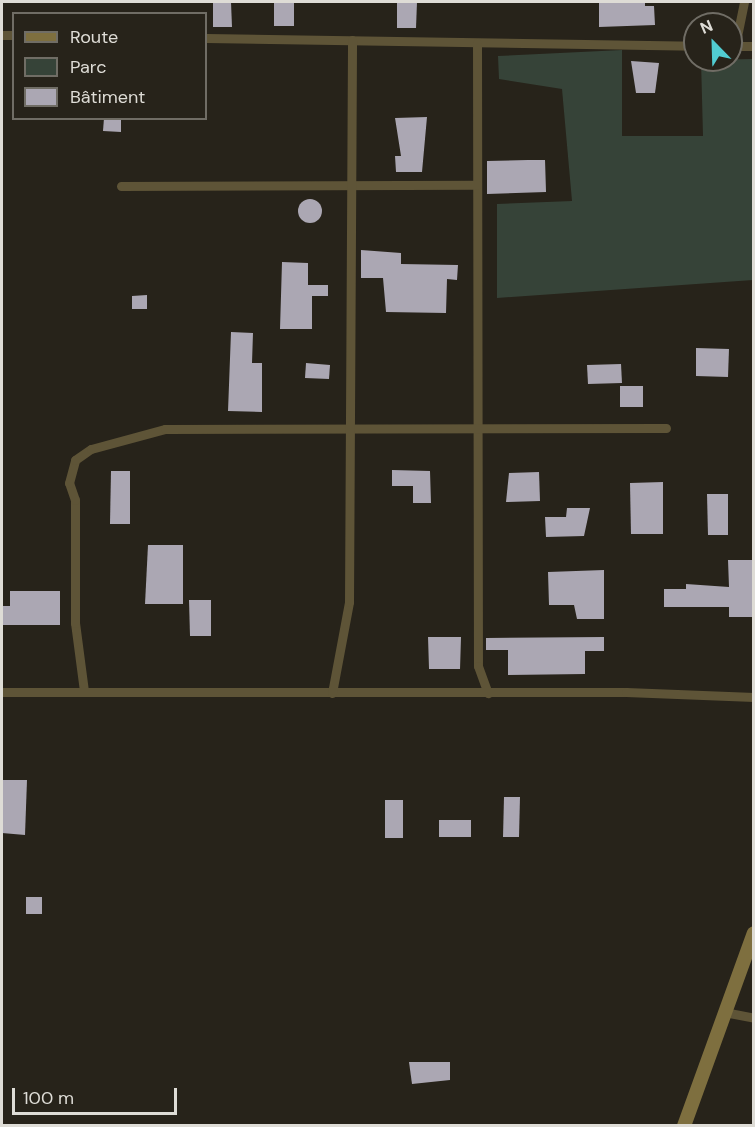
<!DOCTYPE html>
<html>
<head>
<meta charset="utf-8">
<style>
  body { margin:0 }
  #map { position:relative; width:755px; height:1127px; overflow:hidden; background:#27231a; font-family:"DM Sans",sans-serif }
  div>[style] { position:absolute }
  .green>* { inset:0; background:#364338 }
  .building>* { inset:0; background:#aba7b3 }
  .round { border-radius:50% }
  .street>* { height:9px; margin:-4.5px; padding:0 4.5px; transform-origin:4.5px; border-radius:4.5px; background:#5e5437 }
  .secondary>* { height:14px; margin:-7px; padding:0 7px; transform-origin:7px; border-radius:7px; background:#7e6f3f }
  span { translate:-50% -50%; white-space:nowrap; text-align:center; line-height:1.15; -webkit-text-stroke:6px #27231a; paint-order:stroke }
  .frame { position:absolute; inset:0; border:3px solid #dedcd6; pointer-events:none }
  .legend { position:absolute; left:12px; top:12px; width:195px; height:108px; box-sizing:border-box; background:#27231a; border:2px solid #706d65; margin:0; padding:8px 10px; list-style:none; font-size:18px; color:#dedcd6 }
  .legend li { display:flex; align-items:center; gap:12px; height:30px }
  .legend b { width:30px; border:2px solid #706d65 }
  .north { position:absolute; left:683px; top:12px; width:60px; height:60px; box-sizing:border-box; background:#27231a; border:2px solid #706d65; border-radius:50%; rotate:337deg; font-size:16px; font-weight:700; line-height:24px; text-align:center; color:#dedcd6 }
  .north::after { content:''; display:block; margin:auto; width:21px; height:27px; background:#51ccd1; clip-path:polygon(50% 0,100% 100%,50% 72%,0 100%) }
  .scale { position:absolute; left:12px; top:1088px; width:165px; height:27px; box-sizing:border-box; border:3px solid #dedcd6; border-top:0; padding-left:8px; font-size:18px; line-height:21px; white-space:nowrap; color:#dedcd6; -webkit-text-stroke:4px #27231a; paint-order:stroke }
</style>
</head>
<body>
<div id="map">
  <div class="green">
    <i style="clip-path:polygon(622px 50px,622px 136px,703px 136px,701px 60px,753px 59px,753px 280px,497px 298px,497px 204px,572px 201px,562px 89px,499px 79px,498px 56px)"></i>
  </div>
  <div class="building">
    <i style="clip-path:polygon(213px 2px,231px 2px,232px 27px,213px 27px)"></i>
    <i style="clip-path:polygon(274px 2px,294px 2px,294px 26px,274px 26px)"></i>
    <i style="clip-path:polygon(397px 2px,417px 2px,416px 28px,397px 28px)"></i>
    <i style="clip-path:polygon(599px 2px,645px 2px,645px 6px,654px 6px,655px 25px,599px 27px)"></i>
    <i style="clip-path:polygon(631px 61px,659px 63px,655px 93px,636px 93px)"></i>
    <i style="clip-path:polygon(427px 117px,422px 172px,396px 172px,395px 156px,401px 156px,395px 118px)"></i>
    <i style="clip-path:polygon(104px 118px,121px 118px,121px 132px,103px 131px)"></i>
    <i style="clip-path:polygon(528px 160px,545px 160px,546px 192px,487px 194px,487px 161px)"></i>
    <i class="round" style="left:298px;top:199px;width:24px;height:24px"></i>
    <i style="clip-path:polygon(361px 250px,401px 253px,401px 264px,458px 265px,457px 280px,447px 279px,446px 313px,386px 312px,383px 278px,361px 278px)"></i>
    <i style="clip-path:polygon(282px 262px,308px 263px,308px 285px,328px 285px,328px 296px,312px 296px,312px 329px,280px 329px)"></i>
    <i style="clip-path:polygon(147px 295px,147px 309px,132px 309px,132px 296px)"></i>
    <i style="clip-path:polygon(231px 332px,253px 333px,252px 363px,262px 363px,262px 412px,228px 411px)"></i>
    <i style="clip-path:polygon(696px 348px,729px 349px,728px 377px,696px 376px)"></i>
    <i style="clip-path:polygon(306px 363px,330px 365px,329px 379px,305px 378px)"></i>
    <i style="clip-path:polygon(621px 364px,622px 383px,588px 384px,587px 365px)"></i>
    <i style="clip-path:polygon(620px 386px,643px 386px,643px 407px,620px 407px)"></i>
    <i style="clip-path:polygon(392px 470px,430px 471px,431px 503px,413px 503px,413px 486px,392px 486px)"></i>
    <i style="clip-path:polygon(111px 471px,130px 471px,130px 524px,110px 524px)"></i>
    <i style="clip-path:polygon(539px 472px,540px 501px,506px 502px,509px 473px)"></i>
    <i style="clip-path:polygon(663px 482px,663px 534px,631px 534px,630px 483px)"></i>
    <i style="clip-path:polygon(707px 494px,728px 494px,728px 535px,708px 535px)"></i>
    <i style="clip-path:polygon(567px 508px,590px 508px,584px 536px,546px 537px,545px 517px,566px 517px)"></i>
    <i style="clip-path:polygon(148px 545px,183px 545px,183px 604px,145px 604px)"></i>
    <i style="clip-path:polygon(728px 560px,753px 560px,753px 617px,729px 617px,729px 607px,664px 607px,664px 589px,686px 589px,686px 584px,729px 587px)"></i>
    <i style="clip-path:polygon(604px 570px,604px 619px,577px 619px,574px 605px,549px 605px,548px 572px)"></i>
    <i style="clip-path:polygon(10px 591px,60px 591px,60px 625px,2px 625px,2px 606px,10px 606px)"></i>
    <i style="clip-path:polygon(189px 600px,211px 600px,211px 636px,190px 636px)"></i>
    <i style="clip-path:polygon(428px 637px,461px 637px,460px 669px,429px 669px)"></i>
    <i style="clip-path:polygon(604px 637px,604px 651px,585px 651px,585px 674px,508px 675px,508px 650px,486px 650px,486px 638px)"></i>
    <i style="clip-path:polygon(2px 780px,27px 780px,25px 835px,2px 833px)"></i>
    <i style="clip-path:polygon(504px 797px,520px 797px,519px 837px,503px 837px)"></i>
    <i style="clip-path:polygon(385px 800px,403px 800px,403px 838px,385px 838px)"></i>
    <i style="clip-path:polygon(439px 820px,471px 820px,471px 837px,439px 837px)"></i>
    <i style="clip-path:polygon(26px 897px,42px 897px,42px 914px,26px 914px)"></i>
    <i style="clip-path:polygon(409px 1062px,450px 1062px,450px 1080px,412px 1084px)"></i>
  </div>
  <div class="street">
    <i style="left:2px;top:35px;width:12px"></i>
    <i style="left:206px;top:38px;width:489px;rotate:0.9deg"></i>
    <i style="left:477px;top:43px;width:623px;rotate:89.91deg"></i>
    <i style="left:478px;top:666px;width:29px;rotate:70deg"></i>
    <i style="left:731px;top:46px;width:23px"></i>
    <i style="left:735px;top:46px;width:45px;rotate:-78.4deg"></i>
    <i style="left:121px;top:186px;width:356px;rotate:-0.2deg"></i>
    <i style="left:84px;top:691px;width:69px;rotate:-97.5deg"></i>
    <i style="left:75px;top:623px;width:123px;rotate:-90deg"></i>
    <i style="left:75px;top:500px;width:18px;rotate:-109deg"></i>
    <i style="left:69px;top:483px;width:24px;rotate:-75deg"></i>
    <i style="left:75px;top:460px;width:19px;rotate:-35deg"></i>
    <i style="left:91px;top:449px;width:77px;rotate:-15.1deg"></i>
    <i style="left:165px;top:429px;width:501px;rotate:-0.11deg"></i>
    <i style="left:2px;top:692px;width:624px"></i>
    <i style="left:626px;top:692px;width:128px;rotate:2.2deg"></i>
    <i style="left:332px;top:693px;width:93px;rotate:-79.4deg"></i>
    <i style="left:349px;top:602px;width:562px;rotate:-89.69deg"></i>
    <i style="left:724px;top:1012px;width:31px;rotate:11deg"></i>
  </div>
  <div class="secondary">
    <i style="left:684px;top:1126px;width:205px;rotate:-70.1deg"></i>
  </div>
  <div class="frame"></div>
  <ul class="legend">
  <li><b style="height:8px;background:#7e6f3f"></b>Route</li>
  <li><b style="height:16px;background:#364338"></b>Parc</li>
  <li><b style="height:16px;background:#aba7b3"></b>Bâtiment</li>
  </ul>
  <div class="north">N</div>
  <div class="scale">100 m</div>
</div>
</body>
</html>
